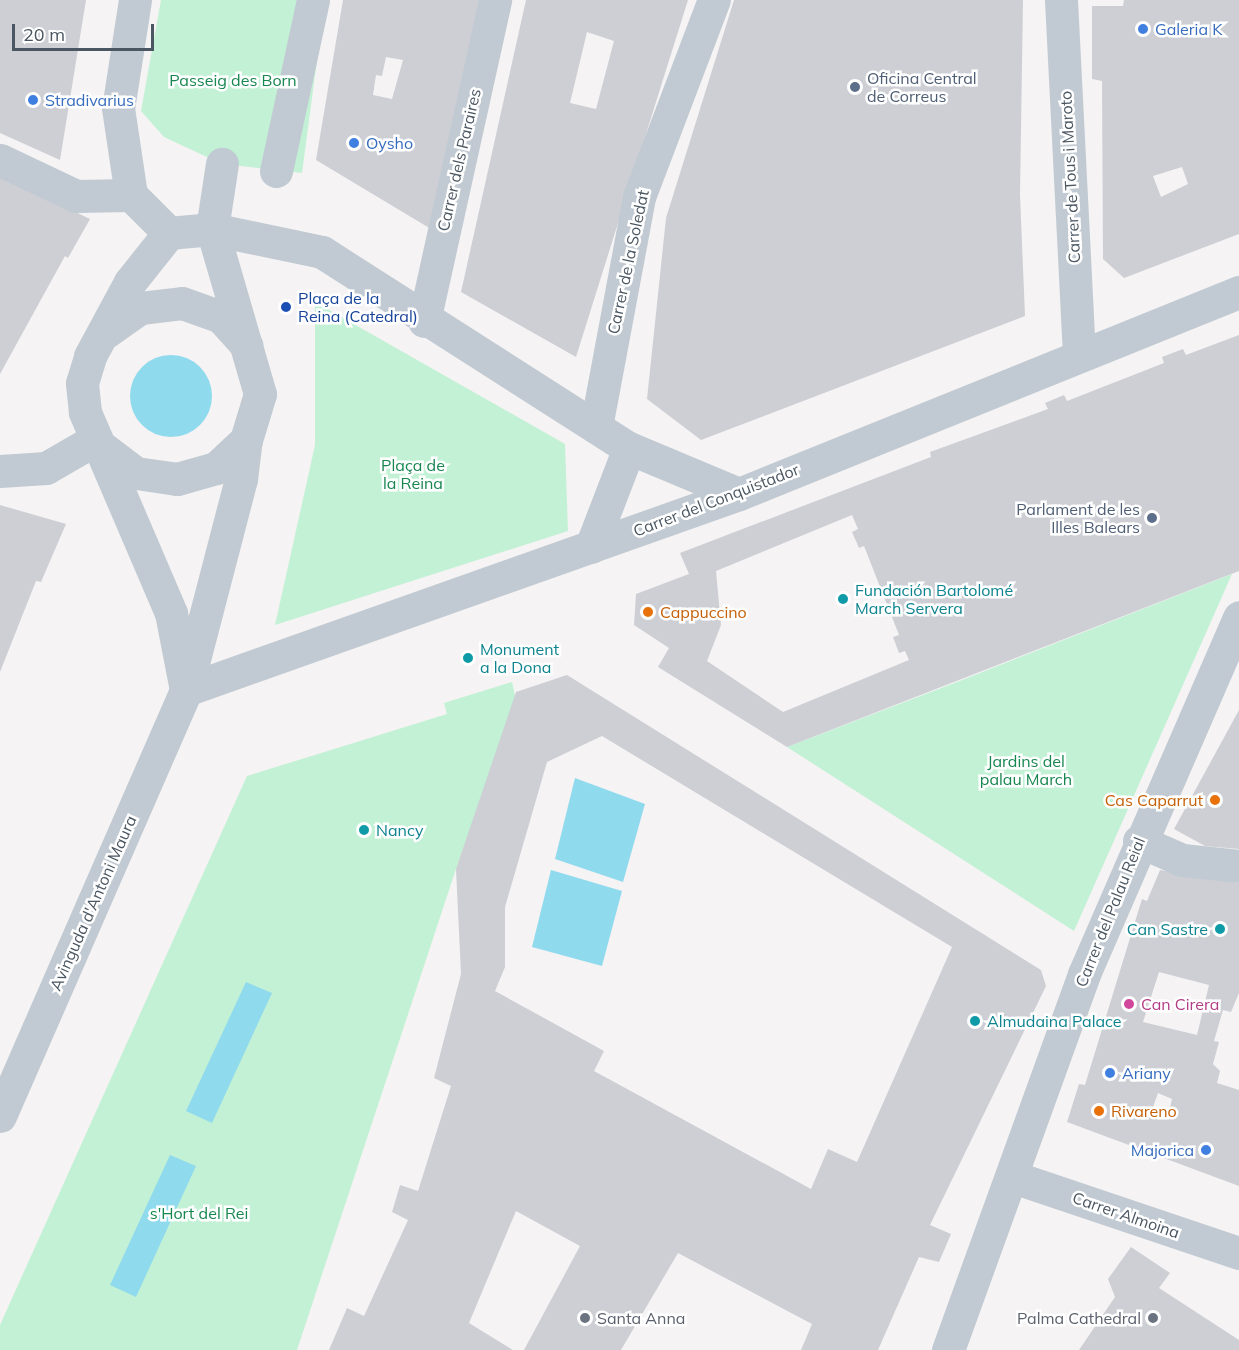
<!DOCTYPE html>
<html>
<head>
<meta charset="utf-8">
<style>
  body { margin:0 }
  #map { position:relative; width:1239px; height:1350px; overflow:hidden; background:#f5f3f3; font-family:Mulish,sans-serif }
  div>[style] { position:absolute }
  .green>* { inset:0; background:#c3f1d5 }
  .water>* { inset:0; background:#90daee }
  .round { border-radius:50% }
  .building>* { inset:0; background:#cdcfd5 }
  .minor>* { height:33px; margin:-16.5px; padding:0 16.5px; transform-origin:16.5px; border-radius:16.5px; background:#c1cad2 }
  .dots>* { width:16px; height:16px; translate:-50% -50%; box-sizing:border-box; border:3px solid #fff; border-radius:50% }
  span { translate:-50% -50%; white-space:nowrap; text-align:center; line-height:1.15; -webkit-text-stroke:5px #fff; paint-order:stroke }
  .shop-label { font-size:16px; color:#366cbe }
  .left { translate:0 -50%; text-align:left }
  .right { translate:-100% -50%; text-align:right }
  .service-label { font-size:16px; color:#4e5e75 }
  .park-label { font-size:16px; color:#17864f }
  .street-label { font-size:16px; color:#4a5661 }
  .transit-label { font-size:16px; color:#164399 }
  .culture-label { font-size:16px; color:#0d838f }
  .food-label { font-size:16px; color:#c56008 }
  .hotel-label { font-size:16px; color:#b23c85 }
  .worship-label { font-size:16px; color:#5b616d }
  .scale { position:absolute; left:12px; top:24px; width:142px; height:27px; box-sizing:border-box; border:3px solid #4a5661; border-top:0; padding-left:8px; font-size:18px; line-height:21px; white-space:nowrap; color:#4a5661; -webkit-text-stroke:4px #fff; paint-order:stroke }
</style>
</head>
<body>
<div id="map">
  <div class="green">
    <i style="clip-path:polygon(161px 0,325px 0,302px 173px,222px 164px,164px 137px,141px 111px)"></i>
    <i style="clip-path:polygon(315px 302px,565px 444px,568px 531px,275px 625px,315px 445px)"></i>
    <i style="clip-path:polygon(1232px 574px,1074px 931px,787px 747px,957px 682px)"></i>
    <i style="clip-path:polygon(512px 682px,516px 700px,456px 869px,297px 1350px,0 1350px,0 1325px,247px 776px,447px 714px,444px 703px)"></i>
  </div>
  <div class="water">
    <i class="round" style="left:130px;top:355px;width:82px;height:82px"></i>
    <i style="clip-path:polygon(575px 778px,645px 804px,623px 882px,555px 859px)"></i>
    <i style="clip-path:polygon(551px 870px,622px 891px,602px 966px,532px 947px)"></i>
    <i style="clip-path:polygon(246px 982px,272px 993px,212px 1123px,186px 1111px)"></i>
    <i style="clip-path:polygon(170px 1155px,196px 1166px,136px 1297px,110px 1285px)"></i>
  </div>
  <div class="building">
    <i style="clip-path:polygon(0 0,86px 0,60px 160px,0 133px)"></i>
    <i style="clip-path:polygon(evenodd,343px 0,486px 0,431px 229px,316px 160px,343px 0,386px 57px,403px 60px,392px 99px,373px 95px,376px 75px,382px 76px,386px 57px)"></i>
    <i style="clip-path:polygon(evenodd,526px 0,688px 0,576px 357px,461px 292px,526px 0,587px 32px,614px 41px,596px 109px,570px 103px,587px 32px)"></i>
    <i style="clip-path:polygon(734px 0,1023px 0,1020px 195px,1025px 316px,701px 440px,647px 399px,666px 218px)"></i>
    <i style="clip-path:polygon(evenodd,1124px 0,1239px 0,1239px 234px,1124px 278px,1103px 259px,1102px 81px,1092px 79px,1092px 6px,1123px 6px,1124px 0,1182px 167px,1188px 184px,1161px 197px,1153px 176px,1182px 167px)"></i>
    <i style="clip-path:polygon(0 176px,90px 219px,68px 258px,65px 256px,0 374px)"></i>
    <i style="clip-path:polygon(evenodd,1239px 335px,1239px 571px,787px 747px,658px 667px,669px 648px,634px 625px,636px 594px,689px 574px,680px 553px,931px 457px,930px 452px,1048px 409px,1045px 403px,1064px 395px,1067px 401px,1164px 363px,1162px 357px,1183px 349px,1186px 355px,1239px 335px,852px 515px,858px 529px,852px 532px,859px 548px,864px 546px,899px 635px,893px 637px,899px 653px,905px 651px,909px 660px,783px 712px,707px 661px,721px 625px,716px 571px,852px 515px)"></i>
    <i style="clip-path:polygon(0 505px,66px 524px,41px 582px,36px 581px,0 672px)"></i>
    <i style="clip-path:polygon(evenodd,567px 675px,1041px 970px,1046px 986px,930px 1225px,951px 1234px,939px 1262px,919px 1257px,878px 1350px,801px 1350px,812px 1324px,678px 1253px,621px 1350px,524px 1350px,580px 1246px,516px 1211px,469px 1323px,513px 1350px,329px 1350px,347px 1308px,364px 1316px,408px 1220px,392px 1212px,400px 1185px,418px 1191px,451px 1086px,434px 1078px,461px 974px,456px 869px,516px 692px,567px 675px,602px 736px,952px 947px,857px 1162px,828px 1149px,811px 1189px,594px 1071px,604px 1051px,495px 991px,505px 967px,505px 907px,547px 762px,602px 736px)"></i>
    <i style="clip-path:polygon(1239px 710px,1239px 849px,1205px 846px,1174px 829px)"></i>
    <i style="clip-path:polygon(evenodd,1160px 870px,1239px 883px,1239px 993px,1231px 1012px,1223px 1010px,1214px 1041px,1219px 1042px,1213px 1064px,1220px 1071px,1217px 1083px,1239px 1090px,1239px 1186px,1067px 1122px,1079px 1084px,1085px 1085px,1142px 899px,1147px 901px,1160px 870px,1159px 972px,1209px 985px,1197px 1035px,1143px 1022px,1159px 972px,1160px 870px,1158px 1093px,1172px 1099px,1169px 1112px,1153px 1107px,1158px 1093px)"></i>
    <i style="clip-path:polygon(1131px 1247px,1170px 1273px,1159px 1288px,1239px 1340px,1239px 1350px,1079px 1350px,1115px 1297px,1108px 1279px)"></i>
  </div>
  <div class="minor">
    <i style="left:135px;top:0;width:109px;rotate:98.9deg"></i>
    <i style="left:118px;top:108px;width:88px;rotate:81.5deg"></i>
    <i style="left:131px;top:195px;width:54px;rotate:45deg"></i>
    <i style="left:1061px;top:0;width:354px;rotate:87.1deg"></i>
    <i style="left:0;top:160px;width:84px;rotate:25.3deg"></i>
    <i style="left:76px;top:196px;width:55px;rotate:-1deg"></i>
    <i style="left:276px;top:171px;width:175px;rotate:-77.8deg"></i>
    <i style="left:424px;top:321px;width:329px;rotate:-77.5deg"></i>
    <i style="left:106px;top:332px;width:42px;rotate:-35.2deg"></i>
    <i style="left:140px;top:308px;width:42px;rotate:-6.8deg"></i>
    <i style="left:182px;top:303px;width:41px;rotate:19.7deg"></i>
    <i style="left:221px;top:317px;width:38px;rotate:48deg"></i>
    <i style="left:596px;top:427px;width:234px;rotate:-79.4deg"></i>
    <i style="left:639px;top:197px;width:211px;rotate:-69.2deg"></i>
    <i style="left:104px;top:449px;width:40px;rotate:37deg"></i>
    <i style="left:136px;top:473px;width:41px;rotate:8.3deg"></i>
    <i style="left:177px;top:479px;width:41px;rotate:-15.8deg"></i>
    <i style="left:216px;top:468px;width:41px;rotate:-43deg"></i>
    <i style="left:0;top:471px;width:46px;rotate:-3.7deg"></i>
    <i style="left:46px;top:468px;width:58px;rotate:-30.1deg"></i>
    <i style="left:591px;top:547px;width:106px;rotate:-69deg"></i>
    <i style="left:186px;top:690px;width:78px;rotate:-101deg"></i>
    <i style="left:171px;top:613px;width:219px;rotate:-113.2deg"></i>
    <i style="left:85px;top:412px;width:29px;rotate:-96deg"></i>
    <i style="left:82px;top:383px;width:28px;rotate:-73deg"></i>
    <i style="left:90px;top:356px;width:84px;rotate:-61.6deg"></i>
    <i style="left:130px;top:282px;width:63px;rotate:-51.5deg"></i>
    <i style="left:169px;top:233px;width:43px;rotate:-5.3deg"></i>
    <i style="left:212px;top:229px;width:112px;rotate:11.8deg"></i>
    <i style="left:322px;top:252px;width:364px;rotate:32.6deg"></i>
    <i style="left:629px;top:448px;width:119px;rotate:22.7deg"></i>
    <i style="left:186px;top:690px;width:587px;rotate:-19.52deg"></i>
    <i style="left:739px;top:494px;width:539px;rotate:-22deg"></i>
    <i style="left:1139px;top:841px;width:47px;rotate:23.8deg"></i>
    <i style="left:1182px;top:860px;width:57px;rotate:6deg"></i>
    <i style="left:0;top:1116px;width:465px;rotate:-66.4deg"></i>
    <i style="left:186px;top:690px;width:218px;rotate:-75.4deg"></i>
    <i style="left:241px;top:479px;width:39px;rotate:-83deg"></i>
    <i style="left:246px;top:440px;width:48px;rotate:-73.1deg"></i>
    <i style="left:260px;top:394px;width:172px;rotate:-106.2deg"></i>
    <i style="left:212px;top:229px;width:66px;rotate:-81.3deg"></i>
    <i style="left:1013px;top:1177px;width:238px;rotate:18.6deg"></i>
    <i style="left:948px;top:1350px;width:400px;rotate:-70.1deg"></i>
    <i style="left:1084px;top:974px;width:389px;rotate:-66.5deg"></i>
  </div>
  <div class="dots">
    <i style="left:1143px;top:29px;background:#3f7fe0"></i>
    <i style="left:855px;top:87px;background:#5c6f8a"></i>
    <i style="left:33px;top:100px;background:#3f7fe0"></i>
    <i style="left:354px;top:143px;background:#3f7fe0"></i>
    <i style="left:286px;top:307px;background:#1a4fb4"></i>
    <i style="left:1152px;top:518px;background:#5c6f8a"></i>
    <i style="left:843px;top:599px;background:#0f9aa8"></i>
    <i style="left:648px;top:612px;background:#e8710a"></i>
    <i style="left:468px;top:658px;background:#0f9aa8"></i>
    <i style="left:1215px;top:800px;background:#e8710a"></i>
    <i style="left:364px;top:830px;background:#0f9aa8"></i>
    <i style="left:1220px;top:929px;background:#0f9aa8"></i>
    <i style="left:1129px;top:1004px;background:#d1479c"></i>
    <i style="left:975px;top:1021px;background:#0f9aa8"></i>
    <i style="left:1110px;top:1073px;background:#3f7fe0"></i>
    <i style="left:1099px;top:1111px;background:#e8710a"></i>
    <i style="left:1206px;top:1150px;background:#3f7fe0"></i>
    <i style="left:585px;top:1318px;background:#6b7280"></i>
    <i style="left:1153px;top:1318px;background:#6b7280"></i>
  </div>
  <div class="shop-label">
    <span class="left" style="left:1155px;top:29px">Galeria K</span>
    <span class="left" style="left:45px;top:100px">Stradivarius</span>
    <span class="left" style="left:366px;top:143px">Oysho</span>
    <span class="left" style="left:1122px;top:1073px">Ariany</span>
    <span class="right" style="left:1194px;top:1150px">Majorica</span>
  </div>
  <div class="service-label">
    <span class="left" style="left:867px;top:87px">Oficina Central<br>de Correus</span>
    <span class="right" style="left:1140px;top:518px">Parlament de les<br>Illes Balears</span>
  </div>
  <div class="park-label">
    <span style="left:233px;top:80px">Passeig des Born</span>
    <span style="left:413px;top:474px">Plaça de<br>la Reina</span>
    <span style="left:1026px;top:770px">Jardins del<br>palau March</span>
    <span style="left:199px;top:1213px">s'Hort del Rei</span>
  </div>
  <div class="street-label">
    <span style="left:459px;top:160px;rotate:-77deg">Carrer dels Paraires</span>
    <span style="left:1070px;top:177px;rotate:-93deg">Carrer de Tous i Maroto</span>
    <span style="left:628px;top:262px;rotate:-78deg">Carrer de la Soledat</span>
    <span style="left:716px;top:500px;rotate:-21deg">Carrer del Conquistador</span>
    <span style="left:93px;top:903px;rotate:-66deg">Avinguda d'Antoni Maura</span>
    <span style="left:1110px;top:912px;rotate:-68deg">Carrer del Palau Reial</span>
    <span style="left:1126px;top:1215px;rotate:19deg">Carrer Almoina</span>
  </div>
  <div class="transit-label">
    <span class="left" style="left:298px;top:307px">Plaça de la<br>Reina (Catedral)</span>
  </div>
  <div class="culture-label">
    <span class="left" style="left:855px;top:599px">Fundación Bartolomé<br>March Servera</span>
    <span class="left" style="left:480px;top:658px">Monument<br>a la Dona</span>
    <span class="left" style="left:376px;top:830px">Nancy</span>
    <span class="right" style="left:1208px;top:929px">Can Sastre</span>
    <span class="left" style="left:987px;top:1021px">Almudaina Palace</span>
  </div>
  <div class="food-label">
    <span class="left" style="left:660px;top:612px">Cappuccino</span>
    <span class="right" style="left:1203px;top:800px">Cas Caparrut</span>
    <span class="left" style="left:1111px;top:1111px">Rivareno</span>
  </div>
  <div class="hotel-label">
    <span class="left" style="left:1141px;top:1004px">Can Cirera</span>
  </div>
  <div class="worship-label">
    <span class="left" style="left:597px;top:1318px">Santa Anna</span>
    <span class="right" style="left:1141px;top:1318px">Palma Cathedral</span>
  </div>
  <div class="scale">20 m</div>
</div>
</body>
</html>
